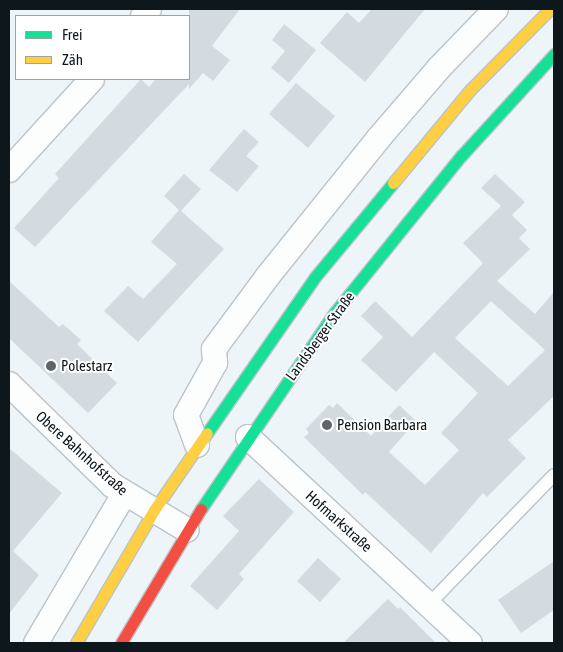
<!DOCTYPE html>
<html>
<head>
<meta charset="utf-8">
<style>
  body { margin:0 }
  #map { position:relative; width:563px; height:652px; overflow:hidden; background:#edf5f9; font-family:"Asap Condensed",sans-serif }
  div>[style] { position:absolute }
  .building>* { inset:0; background:#d4dbe0 }
  .roads { filter:drop-shadow(1px 0 #bbc4c8) drop-shadow(-1px 0 #bbc4c8) drop-shadow(0 1px #bbc4c8) drop-shadow(0 -1px #bbc4c8) }
  .lane>* { height:12px; margin:-6px; padding:0 6px; transform-origin:6px; border-radius:6px; background:#fcfefe }
  .street>* { height:24px; margin:-12px; padding:0 12px; transform-origin:12px; border-radius:12px; background:#fcfefe }
  .fast>* { height:11px; margin:-5.5px; padding:0 5.5px; transform-origin:5.5px; border-radius:5.5px; background:#16e098 }
  .slow>* { height:11px; margin:-5.5px; padding:0 5.5px; transform-origin:5.5px; border-radius:5.5px; background:#ffcf43 }
  .jam>* { height:11px; margin:-5.5px; padding:0 5.5px; transform-origin:5.5px; border-radius:5.5px; background:#f24e42 }
  .dots>* { width:14px; height:14px; translate:-50% -50%; box-sizing:border-box; border:2px solid #fff; border-radius:50% }
  span { translate:-50% -50%; white-space:nowrap; text-align:center; line-height:1.15; -webkit-text-stroke:4px #fff; paint-order:stroke }
  .street-label { font-size:15px; color:#0e171c }
  .poi-label { font-size:15px; color:#0e171c }
  .left { translate:0 -50%; text-align:left }
  .frame { position:absolute; inset:0; border:10px solid #0e171c; pointer-events:none }
  .legend { position:absolute; left:15px; top:15px; width:175px; height:65px; box-sizing:border-box; background:#fff; border:1px solid #9fa2a4; margin:0; padding:6px 9px; list-style:none; font-size:15px; color:#0e171c }
  .legend li { display:flex; align-items:center; gap:10px; height:25px }
  .legend b { width:25px; border:1px solid #9fa2a4 }
</style>
</head>
<body>
<div id="map">
  <div class="building">
    <i style="clip-path:polygon(189px 9px,240px 9px,212px 46px,230px 60px,213px 81px,203px 73px,189px 89px,189px 84px,35px 247px,14px 228px,59px 178px,55px 174px,141px 79px,149px 87px,156px 79px,189px 79px)"></i>
    <i style="clip-path:polygon(372px 9px,425px 9px,365px 82px,320px 43px,347px 12px,359px 23px)"></i>
    <i style="clip-path:polygon(284px 24px,316px 50px,289px 83px,271px 68px,285px 51px,272px 40px)"></i>
    <i style="clip-path:polygon(296px 83px,335px 116px,308px 148px,269px 114px)"></i>
    <i style="clip-path:polygon(244px 129px,259px 142px,246px 156px,259px 166px,237px 192px,209px 170px)"></i>
    <i style="clip-path:polygon(184px 174px,201px 189px,181px 211px,224px 249px,138px 342px,104px 311px,128px 286px,143px 299px,177px 264px,151px 242px,179px 210px,164px 196px)"></i>
    <i style="clip-path:polygon(evenodd,495px 174px,525px 202px,512px 215px,527px 230px,519px 238px,530px 249px,497px 281px,535px 314px,554px 292px,554px 396px,508px 440px,526px 458px,487px 497px,483px 493px,431px 553px,365px 492px,363px 495px,304px 437px,309px 433px,306px 429px,329px 405px,333px 408px,337px 403px,371px 436px,399px 405px,416px 421px,389px 452px,425px 485px,459px 450px,441px 433px,478px 393px,434px 352px,396px 392px,361px 360px,383px 337px,361px 316px,375px 301px,412px 337px,483px 263px,463px 243px,501px 206px,481px 188px,495px 174px,491px 301px,545px 350px,508px 386px,455px 338px,491px 301px)"></i>
    <i style="clip-path:polygon(9px 281px,59px 327px,63px 324px,81px 340px,77px 344px,117px 383px,88px 413px,9px 338px)"></i>
    <i style="clip-path:polygon(9px 448px,62px 493px,13px 551px,39px 575px,9px 614px)"></i>
    <i style="clip-path:polygon(259px 479px,294px 512px,239px 574px,244px 579px,217px 610px,190px 586px,239px 531px,223px 516px)"></i>
    <i style="clip-path:polygon(318px 558px,341px 579px,320px 602px,297px 581px)"></i>
    <i style="clip-path:polygon(554px 561px,554px 610px,521px 633px,498px 600px)"></i>
    <i style="clip-path:polygon(388px 599px,398px 609px,400px 607px,436px 643px,343px 643px)"></i>
  </div>
  <div class="roads">
    <div class="lane">
      <i style="left:430px;top:603px;width:178px;rotate:-45.9deg"></i>
    </div>
    <div class="street">
      <i style="left:143px;top:16px;width:9px;rotate:-49deg"></i>
      <i style="left:9px;top:170px;width:123px;rotate:-47.6deg"></i>
      <i style="left:9px;top:384px;width:144px;rotate:44.4deg"></i>
      <i style="left:112px;top:485px;width:87px;rotate:31deg"></i>
      <i style="left:248px;top:437px;width:303px;rotate:42.9deg"></i>
      <i style="left:197px;top:445px;width:32px;rotate:-110deg"></i>
      <i style="left:186px;top:415px;width:60px;rotate:-60.9deg"></i>
      <i style="left:215px;top:363px;width:14px;rotate:-94deg"></i>
      <i style="left:214px;top:349px;width:91px;rotate:-53.5deg"></i>
      <i style="left:268px;top:276px;width:176px;rotate:-51.2deg"></i>
      <i style="left:378px;top:139px;width:94px;rotate:-49.3deg"></i>
      <i style="left:439px;top:68px;width:82px;rotate:-46deg"></i>
      <i style="left:36px;top:643px;width:173px;rotate:-59.4deg"></i>
    </div>
    <div class="fast">
      <i style="left:207px;top:433px;width:190px;rotate:-55.3deg"></i>
      <i style="left:315px;top:277px;width:122px;rotate:-50.3deg"></i>
      <i style="left:201px;top:509px;width:238px;rotate:-55.8deg"></i>
      <i style="left:335px;top:312px;width:201px;rotate:-51.1deg"></i>
      <i style="left:461px;top:156px;width:138px;rotate:-47.6deg"></i>
    </div>
    <div class="slow">
      <i style="left:393px;top:183px;width:121px;rotate:-50.4deg"></i>
      <i style="left:470px;top:90px;width:114px;rotate:-45.4deg"></i>
      <i style="left:76px;top:643px;width:154px;rotate:-59.6deg"></i>
      <i style="left:154px;top:510px;width:93px;rotate:-55.5deg"></i>
    </div>
    <div class="jam">
      <i style="left:121px;top:643px;width:156px;rotate:-59.2deg"></i>
    </div>
  </div>
  <div class="dots">
    <i style="left:51px;top:366px;background:#5c6569"></i>
    <i style="left:327px;top:425px;background:#5c6569"></i>
  </div>
  <div class="street-label">
    <span style="left:320px;top:336px;rotate:-54deg">Landsberger Straße</span>
    <span style="left:82px;top:453px;rotate:42deg">Obere Bahnhofstraße</span>
    <span style="left:339px;top:521px;rotate:42deg">Hofmarkstraße</span>
  </div>
  <div class="poi-label">
    <span class="left" style="left:61px;top:366px">Polestarz</span>
    <span class="left" style="left:337px;top:425px">Pension Barbara</span>
  </div>
  <div class="frame"></div>
  <ul class="legend">
  <li><b style="height:6px;background:#16e098"></b>Frei</li>
  <li><b style="height:6px;background:#ffcf43"></b>Zäh</li>
  </ul>
</div>
</body>
</html>
